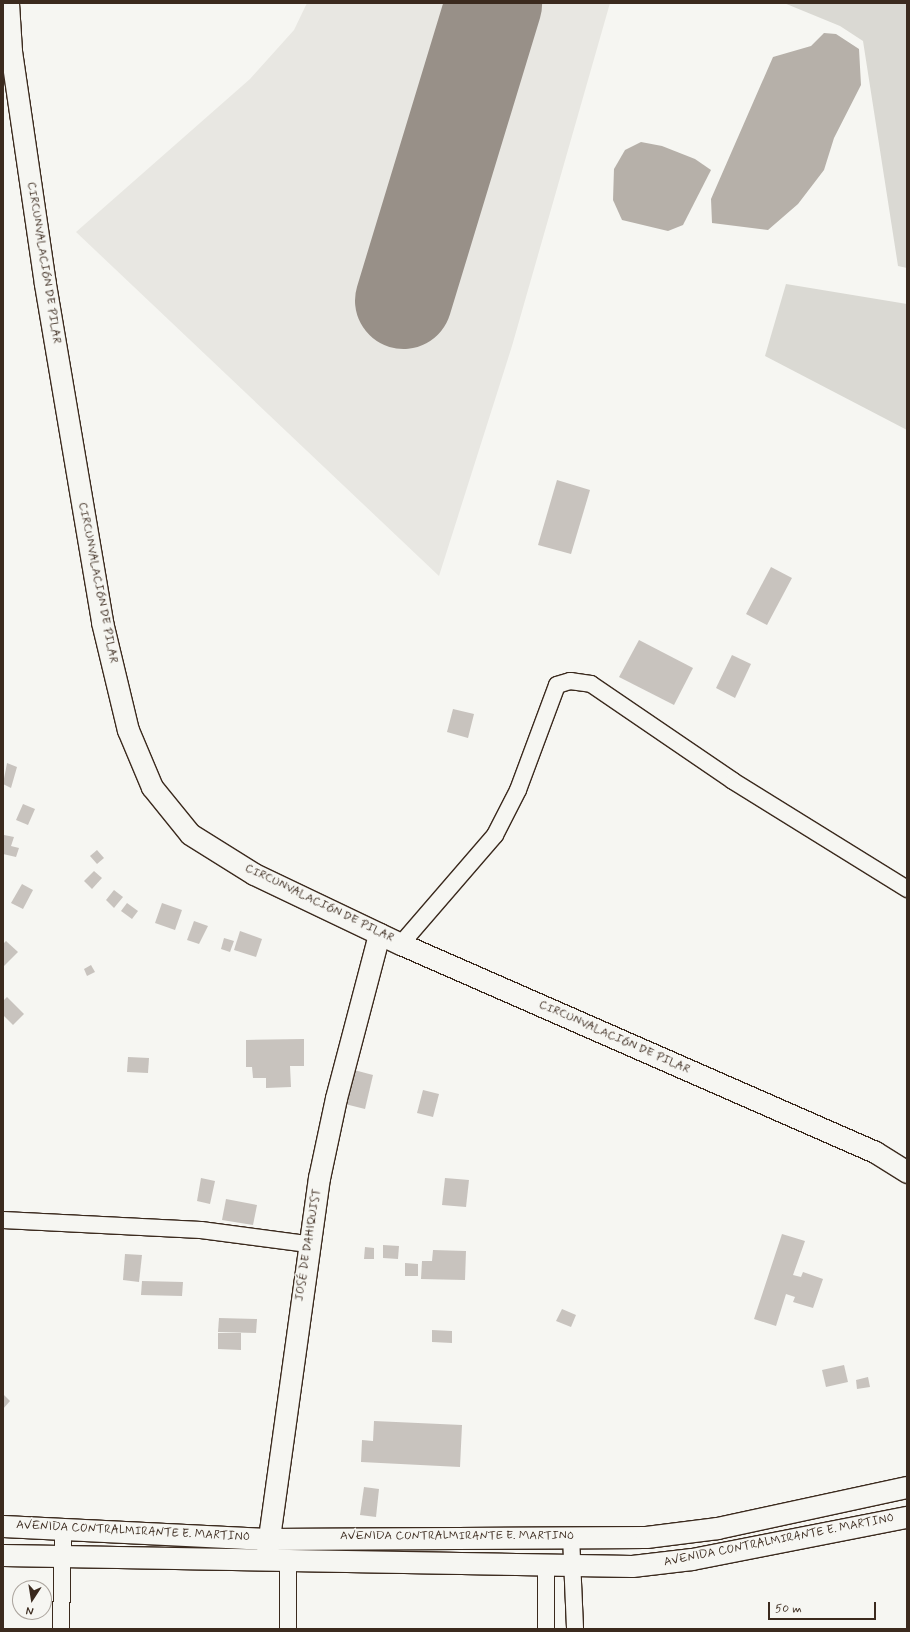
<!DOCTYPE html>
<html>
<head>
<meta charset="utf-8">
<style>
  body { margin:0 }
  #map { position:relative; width:910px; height:1632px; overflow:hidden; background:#f6f6f2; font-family:Mynerve,sans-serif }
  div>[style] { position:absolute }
  .built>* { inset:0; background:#e8e7e2 }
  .green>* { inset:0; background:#dad9d3 }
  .water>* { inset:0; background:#b6b0a9 }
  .runway>* { height:97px; margin:-48.5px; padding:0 48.5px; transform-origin:48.5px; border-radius:48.5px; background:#989088 }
  .building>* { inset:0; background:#c8c3be }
  .roads { filter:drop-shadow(1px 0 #3b2a1e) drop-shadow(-1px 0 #3b2a1e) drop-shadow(0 1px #3b2a1e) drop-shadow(0 -1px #3b2a1e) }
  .minor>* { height:16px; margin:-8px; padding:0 8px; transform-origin:8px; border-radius:8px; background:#f6f6f2 }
  .major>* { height:21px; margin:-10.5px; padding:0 10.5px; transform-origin:10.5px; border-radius:10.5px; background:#f6f6f2 }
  span { translate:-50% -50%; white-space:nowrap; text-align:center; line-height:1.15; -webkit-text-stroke:3px #f6f6f2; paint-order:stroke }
  .street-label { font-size:12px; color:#3b2a1e }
  .frame { position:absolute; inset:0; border:4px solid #3b2a1e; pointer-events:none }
  .north { position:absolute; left:12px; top:1580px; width:40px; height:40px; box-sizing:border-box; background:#f6f6f2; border:1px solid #aba49d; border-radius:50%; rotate:192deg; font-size:11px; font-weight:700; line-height:16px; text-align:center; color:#3b2a1e }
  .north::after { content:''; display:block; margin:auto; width:14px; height:18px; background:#3b2a1e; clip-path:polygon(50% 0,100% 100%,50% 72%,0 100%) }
  .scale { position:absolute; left:768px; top:1602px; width:108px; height:18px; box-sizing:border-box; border:2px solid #3b2a1e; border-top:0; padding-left:5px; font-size:12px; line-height:14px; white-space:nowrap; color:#3b2a1e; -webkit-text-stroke:3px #f6f6f2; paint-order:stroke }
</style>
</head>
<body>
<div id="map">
  <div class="built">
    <i style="clip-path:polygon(307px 3px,610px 3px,512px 346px,439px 576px,76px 232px,250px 79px,294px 30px)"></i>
  </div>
  <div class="green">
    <i style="clip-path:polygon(784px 3px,907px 3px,907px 268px,898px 266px,863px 41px,840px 26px)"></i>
    <i style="clip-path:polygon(786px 284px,907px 304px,907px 430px,765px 356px)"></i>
  </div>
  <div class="water">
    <i style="clip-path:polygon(824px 33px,836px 34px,859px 49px,861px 85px,834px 138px,824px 170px,798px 204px,768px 230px,712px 223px,711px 199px,773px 57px,811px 46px)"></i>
    <i style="clip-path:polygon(641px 142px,662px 146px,695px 159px,711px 170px,683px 225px,668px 231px,622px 220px,613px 200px,614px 169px,625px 150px)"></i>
  </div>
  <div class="runway">
    <i style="left:403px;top:300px;width:310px;rotate:-73.1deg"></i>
  </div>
  <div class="building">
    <i style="clip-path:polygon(557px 480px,590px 490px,571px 554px,538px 545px)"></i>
    <i style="clip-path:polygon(771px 567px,792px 578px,767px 625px,746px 614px)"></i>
    <i style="clip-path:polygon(639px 640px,693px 668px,674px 705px,619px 677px)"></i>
    <i style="clip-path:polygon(732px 655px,751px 664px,735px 698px,716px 688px)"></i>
    <i style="clip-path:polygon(453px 709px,474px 714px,468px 738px,447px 732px)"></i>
    <i style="clip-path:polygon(7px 763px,17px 767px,11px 788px,3px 784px)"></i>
    <i style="clip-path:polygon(23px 804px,35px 809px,28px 825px,16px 820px)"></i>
    <i style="clip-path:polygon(4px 835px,14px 837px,11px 846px,19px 848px,16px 857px,3px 854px)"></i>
    <i style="clip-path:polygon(97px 850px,104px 858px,97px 864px,90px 856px)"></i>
    <i style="clip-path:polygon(94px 871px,102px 878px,92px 889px,84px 881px)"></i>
    <i style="clip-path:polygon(22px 884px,33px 890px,23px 909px,11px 903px)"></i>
    <i style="clip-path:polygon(114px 890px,123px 897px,114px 908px,106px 900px)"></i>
    <i style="clip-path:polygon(127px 903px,138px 911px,132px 919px,121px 911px)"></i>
    <i style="clip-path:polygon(162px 903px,182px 910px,175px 930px,155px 923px)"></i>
    <i style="clip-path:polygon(194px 921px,208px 926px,199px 944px,187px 940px)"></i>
    <i style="clip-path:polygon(240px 931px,262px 939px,256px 957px,234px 950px)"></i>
    <i style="clip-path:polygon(224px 938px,234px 941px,230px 952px,221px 949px)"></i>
    <i style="clip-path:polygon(6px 941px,18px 952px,3px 967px,3px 944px)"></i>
    <i style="clip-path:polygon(91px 965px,95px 972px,87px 976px,84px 969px)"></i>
    <i style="clip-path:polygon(7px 997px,24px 1014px,13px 1025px,3px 1015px,3px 1001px)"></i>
    <i style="clip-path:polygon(304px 1039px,304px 1066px,290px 1066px,291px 1087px,266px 1088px,266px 1078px,253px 1078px,252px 1067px,246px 1067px,246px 1040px)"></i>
    <i style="clip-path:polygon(128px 1057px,149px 1058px,148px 1073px,127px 1072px)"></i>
    <i style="clip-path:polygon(354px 1070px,373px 1075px,365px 1109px,345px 1104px)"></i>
    <i style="clip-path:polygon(423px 1090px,439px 1094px,433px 1117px,417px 1113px)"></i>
    <i style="clip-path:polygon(201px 1178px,215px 1181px,210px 1204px,197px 1201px)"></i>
    <i style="clip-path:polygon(445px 1178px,469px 1180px,466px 1207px,442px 1205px)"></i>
    <i style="clip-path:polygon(226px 1199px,257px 1205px,253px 1225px,222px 1220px)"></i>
    <i style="clip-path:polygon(782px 1234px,805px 1241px,793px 1275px,801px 1277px,803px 1272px,823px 1279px,813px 1308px,793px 1302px,795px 1297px,786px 1294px,776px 1326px,754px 1319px)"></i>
    <i style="clip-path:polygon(383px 1245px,399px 1246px,398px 1259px,383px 1258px)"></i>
    <i style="clip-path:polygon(365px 1247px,374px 1248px,374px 1259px,364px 1259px)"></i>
    <i style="clip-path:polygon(433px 1250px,466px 1251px,465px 1280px,421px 1279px,422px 1261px,432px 1261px)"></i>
    <i style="clip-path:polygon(125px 1254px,142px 1255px,139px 1282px,123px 1280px)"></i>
    <i style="clip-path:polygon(405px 1263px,418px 1264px,418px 1276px,405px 1276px)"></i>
    <i style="clip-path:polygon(142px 1281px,183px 1282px,182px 1296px,141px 1295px)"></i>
    <i style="clip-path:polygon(562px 1309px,576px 1315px,571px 1327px,556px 1321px)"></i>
    <i style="clip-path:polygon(219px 1318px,257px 1319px,256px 1333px,218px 1332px)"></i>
    <i style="clip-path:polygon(432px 1330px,452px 1331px,452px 1343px,432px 1342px)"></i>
    <i style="clip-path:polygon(218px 1333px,241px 1333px,241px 1350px,218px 1349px)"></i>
    <i style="clip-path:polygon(844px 1365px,848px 1382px,826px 1387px,822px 1370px)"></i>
    <i style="clip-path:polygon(868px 1377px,870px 1387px,857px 1389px,856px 1380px)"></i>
    <i style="clip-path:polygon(3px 1394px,10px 1401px,3px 1409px)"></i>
    <i style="clip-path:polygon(374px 1421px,462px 1425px,460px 1467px,361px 1462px,362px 1440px,373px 1441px)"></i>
    <i style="clip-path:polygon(364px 1487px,379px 1489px,376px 1517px,360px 1515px)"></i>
  </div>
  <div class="roads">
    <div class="minor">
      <i style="left:401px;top:944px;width:144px;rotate:-49.2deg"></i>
      <i style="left:495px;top:835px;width:51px;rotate:-62.9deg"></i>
      <i style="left:518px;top:790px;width:112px;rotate:-69.6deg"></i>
      <i style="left:557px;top:685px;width:14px;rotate:-17deg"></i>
      <i style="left:570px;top:681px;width:21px;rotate:8deg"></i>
      <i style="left:591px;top:684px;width:172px;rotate:34.3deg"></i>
      <i style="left:733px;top:781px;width:205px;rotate:31.8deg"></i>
      <i style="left:3px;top:1220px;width:198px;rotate:2.9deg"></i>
      <i style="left:201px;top:1230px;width:108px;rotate:7.5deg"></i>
      <i style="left:571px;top:1536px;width:93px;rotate:87.5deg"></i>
      <i style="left:61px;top:1629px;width:101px;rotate:-88.9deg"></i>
      <i style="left:288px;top:1629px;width:68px;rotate:-90deg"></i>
      <i style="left:546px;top:1629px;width:62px;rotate:-90deg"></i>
    </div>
    <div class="major">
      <i style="left:8px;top:3px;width:48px;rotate:86.4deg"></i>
      <i style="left:11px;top:51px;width:235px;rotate:81.7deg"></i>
      <i style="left:45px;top:284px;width:343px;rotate:80.4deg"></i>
      <i style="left:102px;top:622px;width:111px;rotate:76.5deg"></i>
      <i style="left:128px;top:730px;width:62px;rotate:67.2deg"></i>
      <i style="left:152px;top:787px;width:60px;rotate:51deg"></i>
      <i style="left:190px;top:834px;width:75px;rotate:32deg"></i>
      <i style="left:254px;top:874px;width:163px;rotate:25.5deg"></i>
      <i style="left:401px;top:944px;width:518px;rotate:23.69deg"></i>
      <i style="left:875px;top:1152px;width:38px;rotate:32deg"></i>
      <i style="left:3px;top:1526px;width:264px;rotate:2.8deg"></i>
      <i style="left:267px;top:1539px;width:379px;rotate:-0.3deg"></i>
      <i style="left:646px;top:1537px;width:72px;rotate:-7.2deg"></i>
      <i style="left:717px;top:1528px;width:194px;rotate:-12.2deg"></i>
      <i style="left:267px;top:1552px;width:378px;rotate:-82.1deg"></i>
      <i style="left:319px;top:1178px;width:82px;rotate:-78deg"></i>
      <i style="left:336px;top:1098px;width:170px;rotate:-75.3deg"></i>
      <i style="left:3px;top:1555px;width:629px;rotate:1deg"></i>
      <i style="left:632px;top:1566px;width:60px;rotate:-6.7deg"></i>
      <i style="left:692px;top:1559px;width:219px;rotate:-11.1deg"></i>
    </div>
  </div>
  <div class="street-label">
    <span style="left:43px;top:263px;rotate:81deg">CIRCUNVALACIÓN DE PILAR</span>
    <span style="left:97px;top:583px;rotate:79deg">CIRCUNVALACIÓN DE PILAR</span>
    <span style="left:319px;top:904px;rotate:26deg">CIRCUNVALACIÓN DE PILAR</span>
    <span style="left:614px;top:1038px;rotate:24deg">CIRCUNVALACIÓN DE PILAR</span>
    <span style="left:309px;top:1245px;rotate:-81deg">JOSÉ DE DAHIQUIST</span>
    <span style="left:133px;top:1532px;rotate:3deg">AVENIDA CONTRALMIRANTE E. MARTINO</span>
    <span style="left:457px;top:1537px">AVENIDA CONTRALMIRANTE E. MARTINO</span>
    <span style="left:779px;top:1541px;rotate:-11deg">AVENIDA CONTRALMIRANTE E. MARTINO</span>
  </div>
  <div class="frame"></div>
  <div class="north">N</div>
  <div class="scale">50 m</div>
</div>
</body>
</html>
